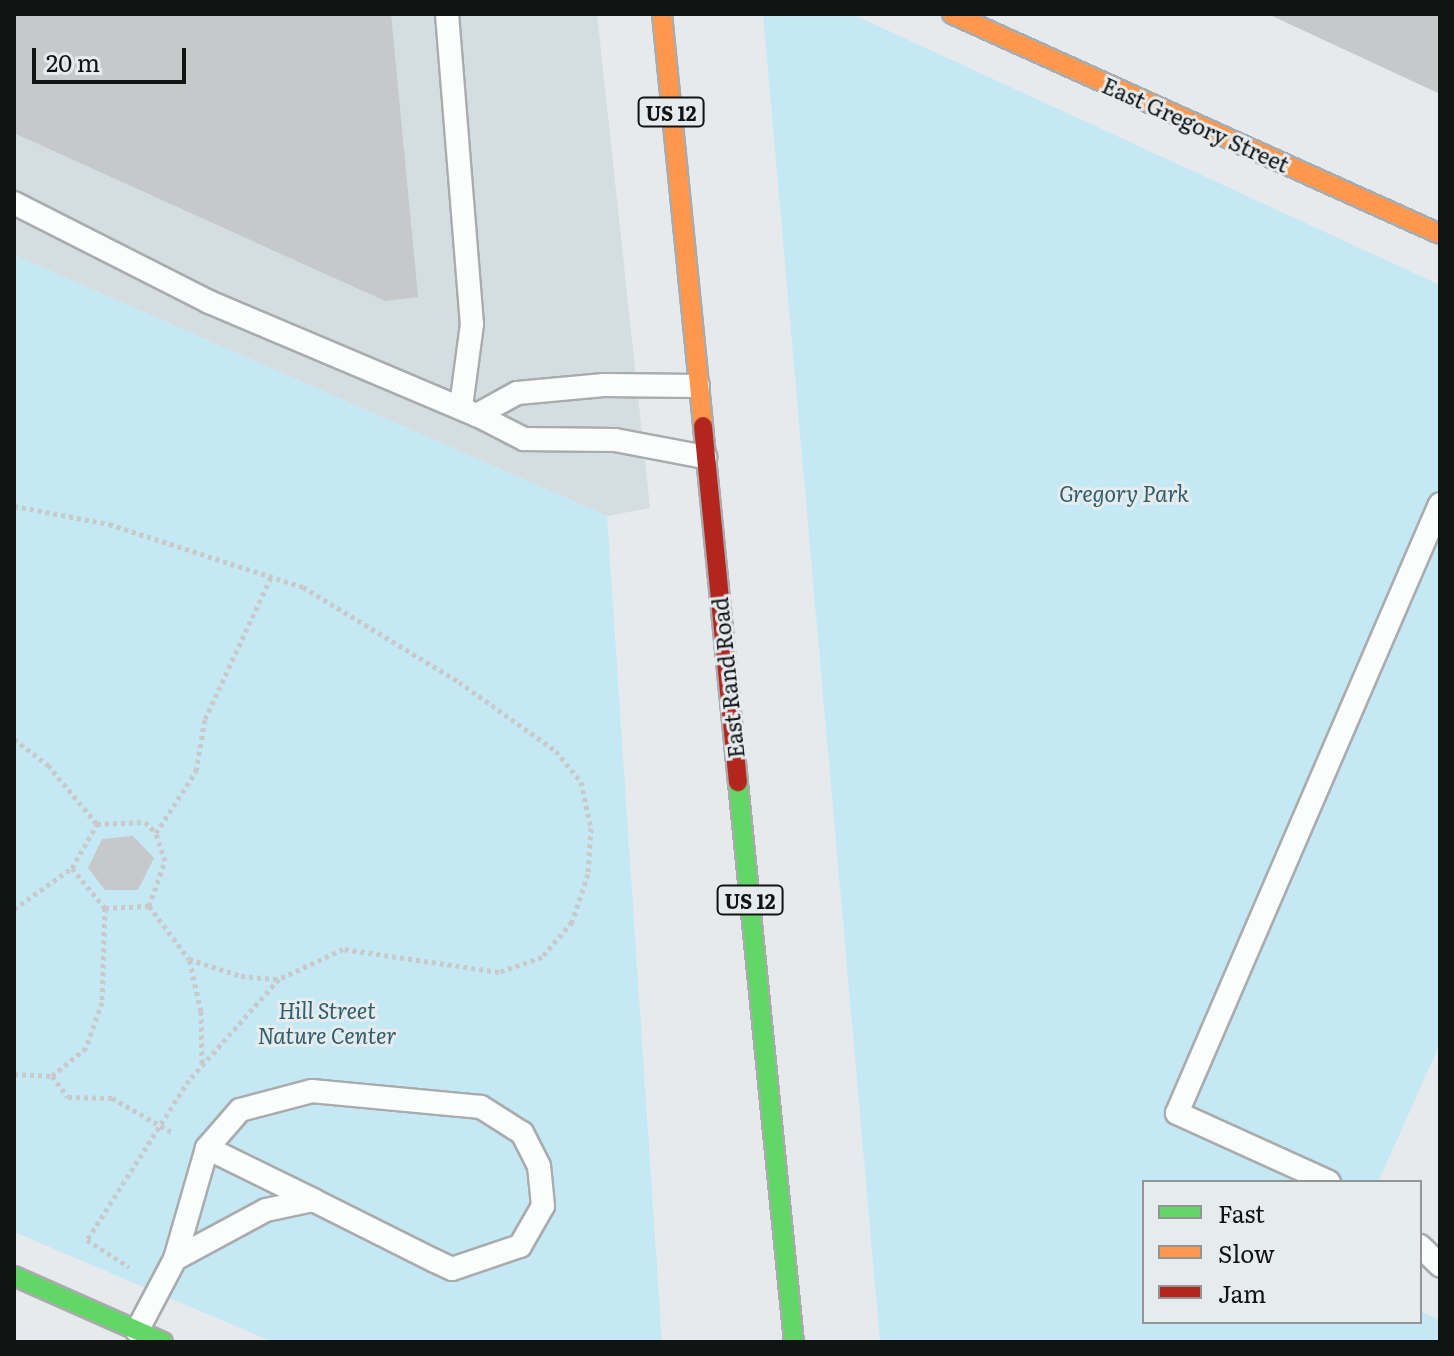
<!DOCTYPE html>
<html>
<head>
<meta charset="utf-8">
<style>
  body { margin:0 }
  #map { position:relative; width:1454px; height:1356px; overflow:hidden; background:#e7eaec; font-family:Literata,serif }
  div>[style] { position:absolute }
  .built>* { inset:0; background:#d4dde0 }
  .green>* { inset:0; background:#c5e8f5 }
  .building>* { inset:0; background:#c6c8ca }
  .path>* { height:5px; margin-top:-2.5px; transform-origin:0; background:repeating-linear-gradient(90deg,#c9c9c9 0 4px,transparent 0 8px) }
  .roads { filter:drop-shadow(2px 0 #a9abac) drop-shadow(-2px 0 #a9abac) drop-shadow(0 2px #a9abac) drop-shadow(0 -2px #a9abac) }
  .lane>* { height:22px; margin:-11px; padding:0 11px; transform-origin:11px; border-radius:11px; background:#fbfcfc }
  .fast>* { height:18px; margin:-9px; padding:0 9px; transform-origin:9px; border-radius:9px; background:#63d668 }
  .slow>* { height:18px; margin:-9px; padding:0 9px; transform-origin:9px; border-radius:9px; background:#ff974d }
  .jam>* { height:18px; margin:-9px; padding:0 9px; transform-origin:9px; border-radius:9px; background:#b3261e }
  span { translate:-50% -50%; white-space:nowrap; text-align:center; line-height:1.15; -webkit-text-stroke:6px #e6ebed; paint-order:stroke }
  .shield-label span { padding:2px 6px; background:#e6ebed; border:2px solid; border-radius:6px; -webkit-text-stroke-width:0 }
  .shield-label { font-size:20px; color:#121414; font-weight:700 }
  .street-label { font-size:22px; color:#121414 }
  .park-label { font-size:22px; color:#2f5e6d; font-style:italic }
  .frame { position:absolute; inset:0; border:16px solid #121414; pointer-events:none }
  .legend { position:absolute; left:1142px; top:1180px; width:280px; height:144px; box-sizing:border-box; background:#e6ebed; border:2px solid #919596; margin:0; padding:10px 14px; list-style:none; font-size:24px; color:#121414 }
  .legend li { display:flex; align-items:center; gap:16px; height:40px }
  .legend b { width:40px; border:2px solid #919596 }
  .scale { position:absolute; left:32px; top:48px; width:154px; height:36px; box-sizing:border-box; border:4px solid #121414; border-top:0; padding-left:10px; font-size:24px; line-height:28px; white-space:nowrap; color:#121414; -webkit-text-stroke:6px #e6ebed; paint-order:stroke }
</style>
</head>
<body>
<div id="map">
  <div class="built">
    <i style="clip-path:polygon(14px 14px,597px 14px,650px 508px,607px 516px,14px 255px)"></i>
  </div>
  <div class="green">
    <i style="clip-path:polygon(763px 14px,852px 14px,1440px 285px,1440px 1044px,1378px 1182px,1144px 1182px,1144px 1322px,1420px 1322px,1420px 1311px,1440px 1320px,1440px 1342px,880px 1342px)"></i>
    <i style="clip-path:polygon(14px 255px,607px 516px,662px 1342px,273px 1342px,14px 1232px)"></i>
  </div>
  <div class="building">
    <i style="clip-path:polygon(14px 14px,391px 14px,418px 297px,385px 301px,14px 133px)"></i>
    <i style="clip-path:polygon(1268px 14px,1440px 14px,1440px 94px)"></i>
    <i style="clip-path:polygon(133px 836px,154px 858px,138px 890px,105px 890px,88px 868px,102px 839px)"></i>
  </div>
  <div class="path">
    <i style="left:14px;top:506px;width:97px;rotate:10.7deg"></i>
    <i style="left:109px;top:524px;width:204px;rotate:18deg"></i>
    <i style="left:303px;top:587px;width:183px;rotate:31.3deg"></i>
    <i style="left:459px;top:682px;width:119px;rotate:35.4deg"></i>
    <i style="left:556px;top:751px;width:40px;rotate:51deg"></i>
    <i style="left:581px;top:782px;width:47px;rotate:77.7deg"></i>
    <i style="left:591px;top:828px;width:46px;rotate:93.7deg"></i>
    <i style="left:588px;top:874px;width:51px;rotate:108.4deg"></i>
    <i style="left:572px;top:922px;width:46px;rotate:130.6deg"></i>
    <i style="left:542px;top:957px;width:46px;rotate:160.8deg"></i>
    <i style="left:499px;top:972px;width:158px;rotate:-171.6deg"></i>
    <i style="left:343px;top:949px;width:71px;rotate:154.9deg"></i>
    <i style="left:279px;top:979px;width:135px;rotate:131.7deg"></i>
    <i style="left:189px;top:1080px;width:190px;rotate:122.5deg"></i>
    <i style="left:87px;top:1240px;width:50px;rotate:32.7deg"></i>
    <i style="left:14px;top:739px;width:43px;rotate:37.4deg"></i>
    <i style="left:48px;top:765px;width:77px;rotate:50.3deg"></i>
    <i style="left:72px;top:868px;width:51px;rotate:-60.4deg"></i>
    <i style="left:97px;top:824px;width:48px;rotate:-2.4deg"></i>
    <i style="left:145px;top:822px;width:16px;rotate:45deg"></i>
    <i style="left:149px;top:906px;width:48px;rotate:-70.4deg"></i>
    <i style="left:165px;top:861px;width:29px;rotate:-108deg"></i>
    <i style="left:156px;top:833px;width:74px;rotate:-57.2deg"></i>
    <i style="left:196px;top:771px;width:53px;rotate:-80.2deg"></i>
    <i style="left:205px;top:719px;width:157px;rotate:-65.1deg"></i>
    <i style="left:105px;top:908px;width:44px;rotate:-2.6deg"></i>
    <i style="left:149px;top:906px;width:66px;rotate:53deg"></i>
    <i style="left:14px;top:909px;width:71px;rotate:-35.3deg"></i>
    <i style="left:72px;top:868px;width:52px;rotate:50.5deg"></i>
    <i style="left:105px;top:908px;width:94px;rotate:91.8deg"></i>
    <i style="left:102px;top:1002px;width:49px;rotate:109.2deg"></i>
    <i style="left:86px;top:1048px;width:44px;rotate:140.5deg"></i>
    <i style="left:202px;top:1063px;width:52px;rotate:-91.1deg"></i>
    <i style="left:201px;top:1011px;width:53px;rotate:-103deg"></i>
    <i style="left:189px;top:959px;width:55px;rotate:18.1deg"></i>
    <i style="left:241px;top:976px;width:37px;rotate:5deg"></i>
    <i style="left:14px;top:1074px;width:38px;rotate:3deg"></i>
    <i style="left:52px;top:1076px;width:26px;rotate:53deg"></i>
    <i style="left:68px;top:1097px;width:44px;rotate:1.3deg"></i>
    <i style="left:112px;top:1098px;width:70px;rotate:29.8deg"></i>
  </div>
  <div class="roads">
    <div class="lane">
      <i style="left:447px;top:14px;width:311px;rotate:85.4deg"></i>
      <i style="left:472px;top:324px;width:83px;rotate:97.6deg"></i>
      <i style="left:14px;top:203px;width:219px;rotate:26.9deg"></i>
      <i style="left:209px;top:302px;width:291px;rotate:22.9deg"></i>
      <i style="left:698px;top:386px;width:94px;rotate:-179.4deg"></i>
      <i style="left:604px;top:385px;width:87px;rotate:174.7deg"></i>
      <i style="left:517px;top:393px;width:46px;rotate:151.2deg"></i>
      <i style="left:477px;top:415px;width:53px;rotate:27.1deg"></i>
      <i style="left:524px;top:439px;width:91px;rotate:0.6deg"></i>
      <i style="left:615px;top:440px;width:92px;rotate:10.7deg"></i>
      <i style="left:207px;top:1148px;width:118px;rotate:26.1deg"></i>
      <i style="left:313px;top:1200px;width:136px;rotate:26.6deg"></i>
      <i style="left:435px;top:1261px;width:19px;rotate:25deg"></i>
      <i style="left:452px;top:1269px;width:72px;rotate:-18.7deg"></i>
      <i style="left:520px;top:1246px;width:46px;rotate:-60.1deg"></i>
      <i style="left:543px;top:1206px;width:40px;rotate:-95.7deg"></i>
      <i style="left:539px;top:1166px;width:37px;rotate:-117deg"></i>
      <i style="left:522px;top:1133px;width:49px;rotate:-147.6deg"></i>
      <i style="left:481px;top:1107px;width:170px;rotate:-174.6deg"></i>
      <i style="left:312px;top:1091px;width:74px;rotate:165.2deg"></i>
      <i style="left:240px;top:1110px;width:50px;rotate:131deg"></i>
      <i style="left:207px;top:1148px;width:116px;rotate:106.1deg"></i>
      <i style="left:175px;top:1259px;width:103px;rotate:-28.3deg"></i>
      <i style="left:266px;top:1210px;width:48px;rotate:-12deg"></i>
      <i style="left:1329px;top:1182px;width:167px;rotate:-155.6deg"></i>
      <i style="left:1177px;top:1113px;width:663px;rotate:-66.64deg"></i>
      <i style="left:1420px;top:1246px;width:28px;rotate:44deg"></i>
      <i style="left:137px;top:1331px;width:81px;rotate:-62.2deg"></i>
    </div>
    <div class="fast">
      <i style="left:738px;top:782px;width:563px;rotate:84.29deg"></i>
      <i style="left:14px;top:1276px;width:163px;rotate:23.9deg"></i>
    </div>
    <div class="slow">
      <i style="left:662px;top:14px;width:414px;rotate:84.3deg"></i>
      <i style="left:952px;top:14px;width:535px;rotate:24.27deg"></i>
    </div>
    <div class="jam">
      <i style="left:703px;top:426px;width:358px;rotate:84.4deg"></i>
    </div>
  </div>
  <div class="shield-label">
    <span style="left:671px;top:112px">US 12</span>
    <span style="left:750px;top:900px">US 12</span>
  </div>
  <div class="street-label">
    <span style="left:1196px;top:124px;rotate:24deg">East Gregory Street</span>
    <span style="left:727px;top:678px;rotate:-96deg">East Rand Road</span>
  </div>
  <div class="park-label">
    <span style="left:1124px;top:493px">Gregory Park</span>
    <span style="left:327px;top:1022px">Hill Street<br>Nature Center</span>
  </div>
  <div class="frame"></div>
  <ul class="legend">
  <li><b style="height:10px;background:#63d668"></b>Fast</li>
  <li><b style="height:10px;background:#ff974d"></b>Slow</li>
  <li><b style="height:10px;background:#b3261e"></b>Jam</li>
  </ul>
  <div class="scale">20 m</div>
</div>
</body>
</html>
